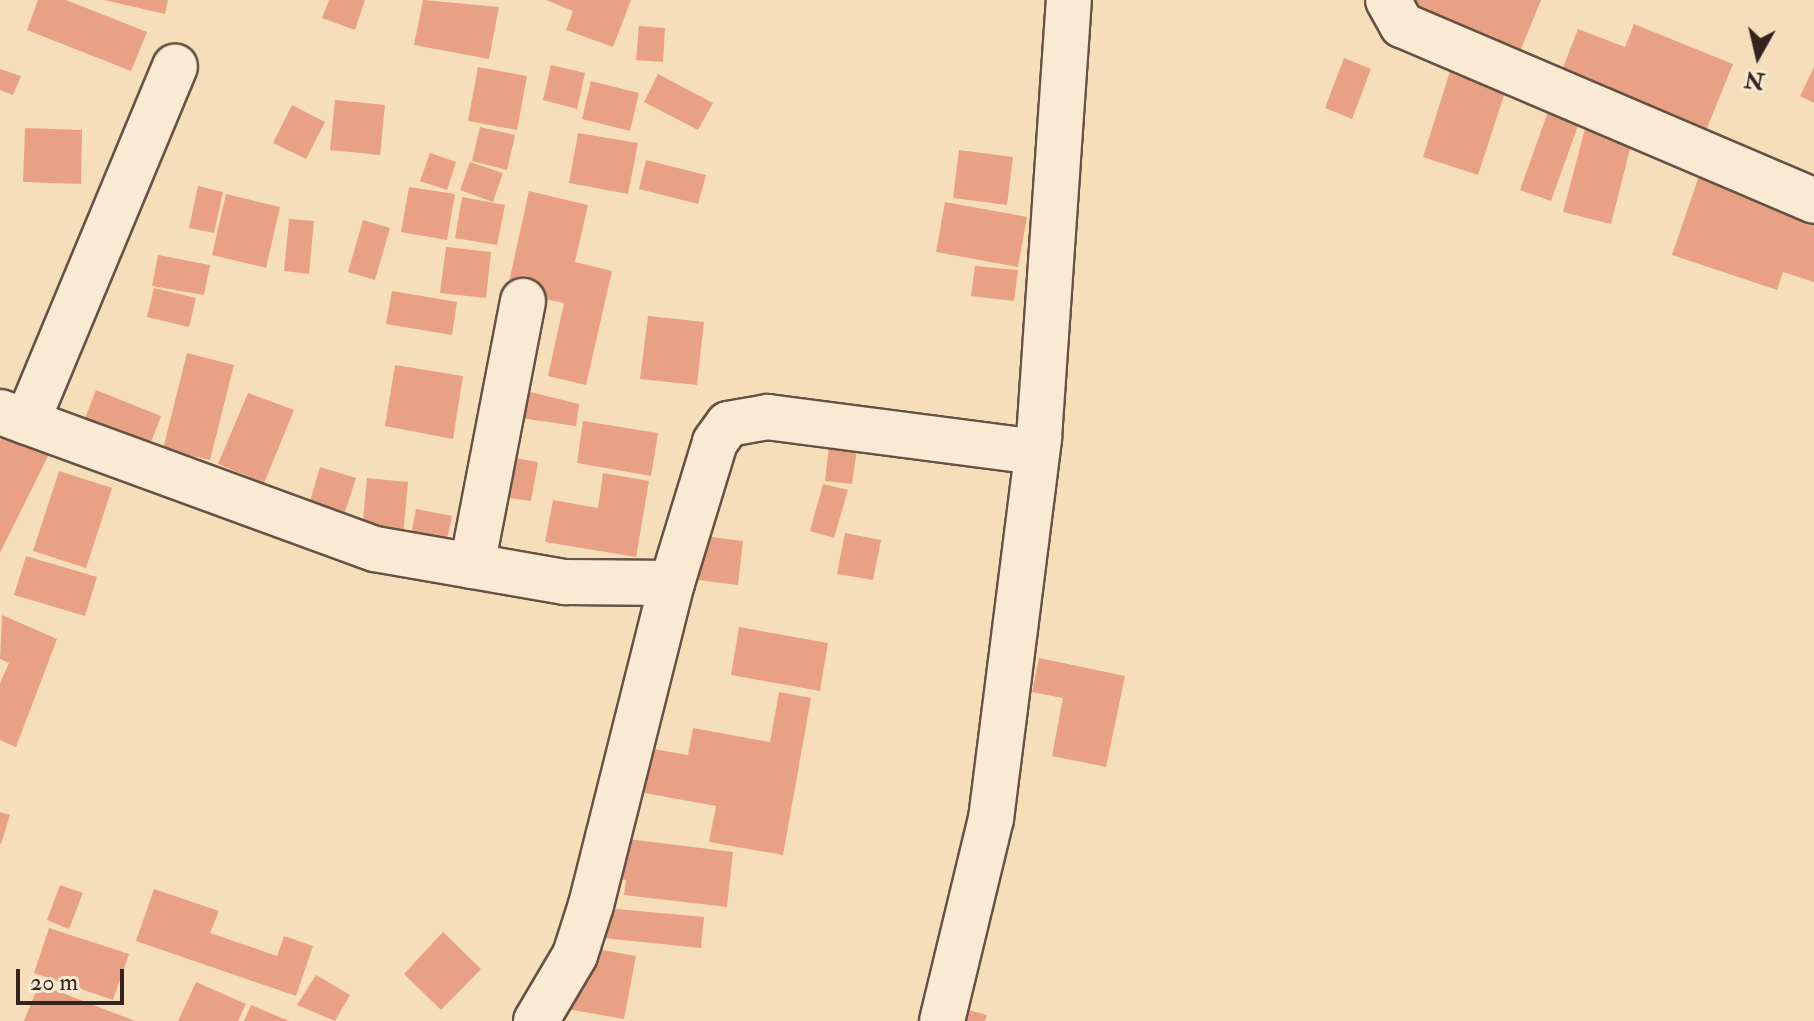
<!DOCTYPE html>
<html>
<head>
<meta charset="utf-8">
<style>
  body { margin:0 }
  #map { position:relative; width:1814px; height:1021px; overflow:hidden; background:#f7debb; font-family:"IM FELL Double Pica",serif }
  div>[style] { position:absolute }
  .building>* { inset:0; background:#e9a186 }
  .roads { filter:drop-shadow(2px 0 #665244) drop-shadow(-2px 0 #665244) drop-shadow(0 2px #665244) drop-shadow(0 -2px #665244) }
  .minor>* { height:44px; margin:-22px; padding:0 22px; transform-origin:22px; border-radius:22px; background:#faead3 }
  .tertiary>* { height:44px; margin:-22px; padding:0 22px; transform-origin:22px; border-radius:22px; background:#faead3 }
  span { translate:-50% -50%; white-space:nowrap; text-align:center; line-height:1.15; -webkit-text-stroke:7px #faead3; paint-order:stroke }
  .north { position:absolute; left:1718px; top:16px; width:80px; height:80px; -webkit-text-stroke:6px #faead3; paint-order:stroke; rotate:188deg; font-size:22px; font-weight:700; line-height:32px; text-align:center; color:#35241d }
  .north::after { content:''; display:block; margin:auto; width:28px; height:36px; background:#35241d; clip-path:polygon(50% 0,100% 100%,50% 72%,0 100%) }
  .scale { position:absolute; left:16px; top:969px; width:108px; height:36px; box-sizing:border-box; border:4px solid #35241d; border-top:0; padding-left:10px; font-size:24px; line-height:28px; white-space:nowrap; color:#35241d; -webkit-text-stroke:6px #faead3; paint-order:stroke }
</style>
</head>
<body>
<div id="map">
  <div class="building">
    <i style="clip-path:polygon(38px 0,66px 0,147px 32px,131px 71px,27px 30px)"></i>
    <i style="clip-path:polygon(104px 0,168px 0,165px 14px)"></i>
    <i style="clip-path:polygon(329px 0,365px 0,355px 30px,322px 18px)"></i>
    <i style="clip-path:polygon(423px 0,499px 7px,489px 59px,414px 45px)"></i>
    <i style="clip-path:polygon(546px 0,631px 0,613px 47px,566px 30px,573px 11px)"></i>
    <i style="clip-path:polygon(1407px 0,1541px 0,1519px 54px,1404px 7px)"></i>
    <i style="clip-path:polygon(1634px 24px,1733px 64px,1705px 133px,1560px 75px,1578px 29px,1625px 47px)"></i>
    <i style="clip-path:polygon(639px 26px,665px 28px,663px 62px,636px 60px)"></i>
    <i style="clip-path:polygon(1344px 58px,1371px 69px,1352px 119px,1325px 108px)"></i>
    <i style="clip-path:polygon(551px 65px,585px 73px,577px 109px,543px 100px)"></i>
    <i style="clip-path:polygon(1452px 65px,1508px 83px,1478px 175px,1423px 157px)"></i>
    <i style="clip-path:polygon(478px 67px,527px 76px,517px 130px,468px 121px)"></i>
    <i style="clip-path:polygon(1814px 67px,1814px 103px,1800px 96px)"></i>
    <i style="clip-path:polygon(0 69px,21px 76px,13px 95px,0 90px)"></i>
    <i style="clip-path:polygon(658px 74px,713px 103px,698px 130px,644px 102px)"></i>
    <i style="clip-path:polygon(591px 81px,639px 93px,630px 131px,582px 119px)"></i>
    <i style="clip-path:polygon(335px 100px,385px 105px,380px 155px,330px 150px)"></i>
    <i style="clip-path:polygon(292px 105px,325px 122px,306px 159px,273px 143px)"></i>
    <i style="clip-path:polygon(1550px 106px,1581px 117px,1551px 201px,1520px 190px)"></i>
    <i style="clip-path:polygon(1587px 121px,1634px 133px,1611px 224px,1563px 212px)"></i>
    <i style="clip-path:polygon(480px 127px,515px 135px,507px 170px,472px 161px)"></i>
    <i style="clip-path:polygon(25px 128px,82px 130px,81px 184px,23px 182px)"></i>
    <i style="clip-path:polygon(578px 133px,638px 143px,628px 194px,569px 183px)"></i>
    <i style="clip-path:polygon(959px 150px,1013px 157px,1007px 205px,953px 198px)"></i>
    <i style="clip-path:polygon(430px 153px,456px 162px,447px 190px,420px 181px)"></i>
    <i style="clip-path:polygon(646px 160px,706px 175px,698px 204px,639px 189px)"></i>
    <i style="clip-path:polygon(470px 162px,503px 173px,493px 202px,460px 190px)"></i>
    <i style="clip-path:polygon(1699px 176px,1814px 213px,1814px 282px,1783px 272px,1777px 290px,1672px 255px)"></i>
    <i style="clip-path:polygon(198px 186px,223px 192px,214px 233px,189px 228px)"></i>
    <i style="clip-path:polygon(409px 187px,455px 194px,447px 240px,401px 232px)"></i>
    <i style="clip-path:polygon(529px 191px,588px 205px,575px 262px,612px 271px,586px 385px,548px 376px,564px 303px,507px 291px)"></i>
    <i style="clip-path:polygon(226px 194px,280px 207px,266px 268px,212px 255px)"></i>
    <i style="clip-path:polygon(462px 197px,505px 205px,497px 245px,455px 238px)"></i>
    <i style="clip-path:polygon(945px 202px,1027px 217px,1018px 267px,936px 252px)"></i>
    <i style="clip-path:polygon(289px 219px,314px 221px,309px 274px,284px 271px)"></i>
    <i style="clip-path:polygon(363px 220px,390px 228px,375px 280px,348px 272px)"></i>
    <i style="clip-path:polygon(446px 247px,491px 252px,486px 298px,440px 293px)"></i>
    <i style="clip-path:polygon(158px 255px,210px 265px,204px 295px,152px 286px)"></i>
    <i style="clip-path:polygon(975px 266px,1018px 270px,1014px 301px,971px 296px)"></i>
    <i style="clip-path:polygon(154px 288px,196px 298px,189px 327px,147px 317px)"></i>
    <i style="clip-path:polygon(392px 291px,457px 302px,452px 335px,386px 324px)"></i>
    <i style="clip-path:polygon(648px 316px,704px 322px,697px 385px,640px 379px)"></i>
    <i style="clip-path:polygon(187px 353px,234px 365px,210px 460px,163px 449px)"></i>
    <i style="clip-path:polygon(395px 365px,463px 376px,453px 439px,385px 426px)"></i>
    <i style="clip-path:polygon(518px 389px,579px 404px,576px 426px,514px 417px)"></i>
    <i style="clip-path:polygon(96px 390px,161px 416px,149px 447px,84px 421px)"></i>
    <i style="clip-path:polygon(248px 393px,294px 410px,264px 483px,218px 464px)"></i>
    <i style="clip-path:polygon(583px 421px,658px 433px,651px 476px,577px 463px)"></i>
    <i style="clip-path:polygon(6px 429px,50px 452px,0 553px,0 441px)"></i>
    <i style="clip-path:polygon(829px 446px,857px 449px,852px 484px,825px 481px)"></i>
    <i style="clip-path:polygon(515px 458px,538px 462px,531px 501px,509px 498px)"></i>
    <i style="clip-path:polygon(320px 467px,356px 478px,345px 512px,310px 501px)"></i>
    <i style="clip-path:polygon(59px 471px,112px 488px,86px 568px,33px 551px)"></i>
    <i style="clip-path:polygon(603px 473px,649px 481px,636px 557px,545px 542px,553px 500px,598px 508px)"></i>
    <i style="clip-path:polygon(367px 478px,408px 482px,403px 536px,362px 532px)"></i>
    <i style="clip-path:polygon(823px 484px,848px 490px,834px 538px,810px 531px)"></i>
    <i style="clip-path:polygon(416px 509px,452px 516px,445px 548px,410px 541px)"></i>
    <i style="clip-path:polygon(845px 533px,881px 540px,873px 580px,837px 574px)"></i>
    <i style="clip-path:polygon(688px 534px,743px 541px,738px 585px,682px 578px)"></i>
    <i style="clip-path:polygon(26px 556px,97px 577px,85px 616px,14px 595px)"></i>
    <i style="clip-path:polygon(2px 615px,57px 639px,16px 747px,0 740px,0 683px,9px 663px,0 659px)"></i>
    <i style="clip-path:polygon(739px 627px,828px 643px,820px 691px,731px 675px)"></i>
    <i style="clip-path:polygon(1039px 658px,1125px 676px,1106px 767px,1052px 756px,1063px 698px,1032px 692px)"></i>
    <i style="clip-path:polygon(779px 692px,811px 698px,783px 855px,709px 842px,716px 806px,628px 790px,636px 746px,688px 755px,693px 728px,770px 742px)"></i>
    <i style="clip-path:polygon(0 812px,10px 815px,1px 844px,0 844px)"></i>
    <i style="clip-path:polygon(612px 837px,733px 852px,727px 907px,624px 895px,626px 880px,607px 878px)"></i>
    <i style="clip-path:polygon(60px 885px,83px 893px,69px 929px,47px 920px)"></i>
    <i style="clip-path:polygon(154px 889px,219px 911px,210px 933px,277px 956px,284px 936px,313px 946px,296px 996px,136px 941px)"></i>
    <i style="clip-path:polygon(606px 908px,704px 917px,701px 948px,603px 938px)"></i>
    <i style="clip-path:polygon(49px 928px,129px 954px,113px 1000px,34px 973px)"></i>
    <i style="clip-path:polygon(443px 932px,481px 969px,441px 1010px,404px 974px)"></i>
    <i style="clip-path:polygon(591px 948px,636px 956px,624px 1019px,567px 1009px,573px 978px,586px 980px)"></i>
    <i style="clip-path:polygon(316px 975px,350px 995px,335px 1021px,297px 1005px)"></i>
    <i style="clip-path:polygon(196px 982px,246px 1004px,238px 1021px,178px 1021px)"></i>
    <i style="clip-path:polygon(39px 984px,135px 1021px,24px 1021px)"></i>
    <i style="clip-path:polygon(251px 1005px,289px 1021px,244px 1021px)"></i>
    <i style="clip-path:polygon(961px 1008px,987px 1015px,985px 1021px,957px 1021px)"></i>
  </div>
  <div class="roads">
    <div class="minor">
      <i style="left:1388px;top:0;width:29px;rotate:61deg"></i>
      <i style="left:1402px;top:25px;width:448px;rotate:23.1deg"></i>
      <i style="left:0;top:412px;width:399px;rotate:20.1deg"></i>
      <i style="left:375px;top:549px;width:193px;rotate:9.9deg"></i>
      <i style="left:565px;top:582px;width:107px;rotate:0.5deg"></i>
      <i style="left:27px;top:422px;width:385px;rotate:-67.4deg"></i>
      <i style="left:472px;top:566px;width:270px;rotate:-79.1deg"></i>
      <i style="left:536px;top:1021px;width:77px;rotate:-59.4deg"></i>
      <i style="left:575px;top:955px;width:52px;rotate:-72.3deg"></i>
      <i style="left:591px;top:905px;width:332px;rotate:-75.9deg"></i>
      <i style="left:672px;top:583px;width:147px;rotate:-73deg"></i>
      <i style="left:715px;top:442px;width:22px;rotate:-54deg"></i>
      <i style="left:728px;top:424px;width:40px;rotate:-10deg"></i>
      <i style="left:767px;top:417px;width:272px;rotate:7.4deg"></i>
    </div>
    <div class="tertiary">
      <i style="left:942px;top:1021px;width:208px;rotate:-76.4deg"></i>
      <i style="left:991px;top:819px;width:384px;rotate:-82.8deg"></i>
      <i style="left:1039px;top:438px;width:439px;rotate:-86.1deg"></i>
    </div>
  </div>
  <div class="north">N</div>
  <div class="scale">20 m</div>
</div>
</body>
</html>
